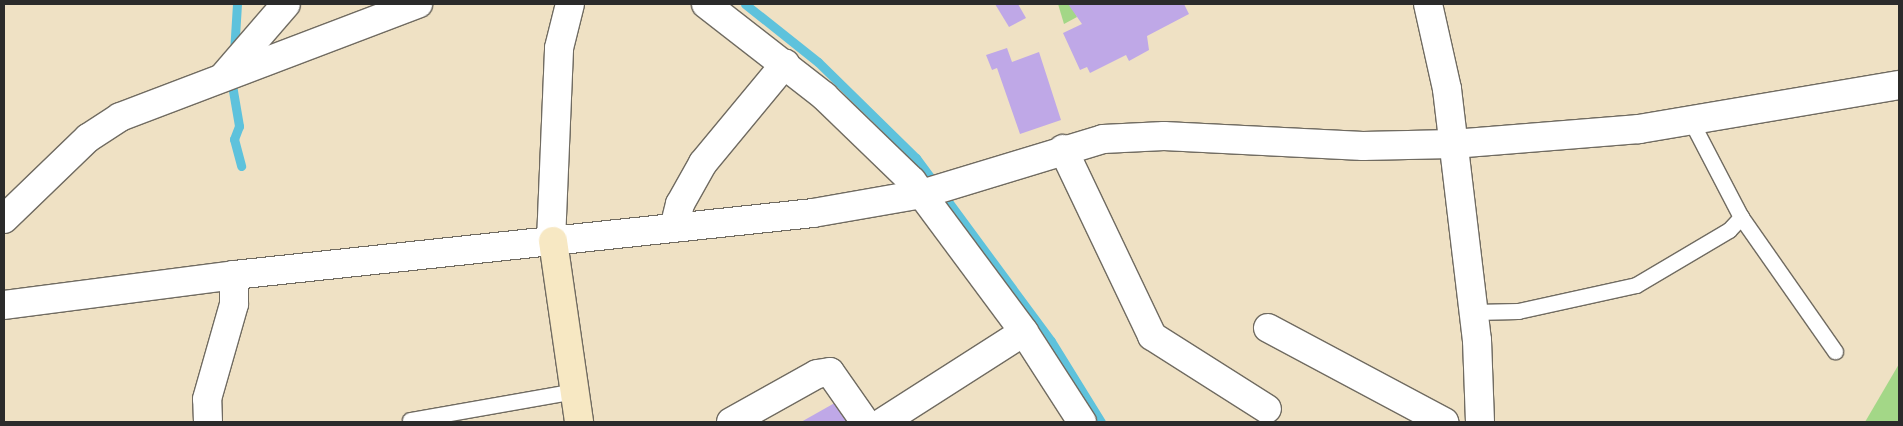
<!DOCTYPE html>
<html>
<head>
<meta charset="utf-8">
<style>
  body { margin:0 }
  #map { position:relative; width:1903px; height:426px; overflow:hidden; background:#efe1c4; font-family:Mynerve,sans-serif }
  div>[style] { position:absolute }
  .green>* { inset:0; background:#a3d787 }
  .stream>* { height:9px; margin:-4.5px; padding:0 4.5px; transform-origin:4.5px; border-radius:4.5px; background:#5ec2dc }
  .building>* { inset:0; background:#bfa8e7 }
  .roads { filter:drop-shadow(1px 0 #706b61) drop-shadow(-1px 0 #706b61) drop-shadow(0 1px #706b61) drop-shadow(0 -1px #706b61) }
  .lane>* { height:15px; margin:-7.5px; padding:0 7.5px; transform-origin:7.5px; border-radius:7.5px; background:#fff }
  .street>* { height:28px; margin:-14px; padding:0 14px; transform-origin:14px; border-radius:14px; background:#fff }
  .secondary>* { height:28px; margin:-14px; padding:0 14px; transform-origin:14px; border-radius:14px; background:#f7e8c3 }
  span { translate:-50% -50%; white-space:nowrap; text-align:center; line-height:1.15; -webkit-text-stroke:4.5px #f6f6f2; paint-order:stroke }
  .frame { position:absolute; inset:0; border:5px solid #2b2b2b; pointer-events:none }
</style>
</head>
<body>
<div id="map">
  <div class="green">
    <i style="clip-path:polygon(1058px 4px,1071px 4px,1077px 17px,1064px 24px)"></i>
    <i style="clip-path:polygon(1899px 364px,1899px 422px,1865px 422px)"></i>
  </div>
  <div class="stream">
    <i style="left:745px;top:4px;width:93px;rotate:38.5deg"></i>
    <i style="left:818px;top:62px;width:137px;rotate:44.4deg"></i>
    <i style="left:916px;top:158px;width:227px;rotate:53.6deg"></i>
    <i style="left:1051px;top:341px;width:95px;rotate:58.3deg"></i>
    <i style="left:234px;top:53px;width:49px;rotate:-86.5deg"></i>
    <i style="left:231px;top:79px;width:48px;rotate:80.3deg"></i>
    <i style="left:239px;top:126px;width:14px;rotate:111deg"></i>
    <i style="left:234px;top:139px;width:28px;rotate:75deg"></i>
  </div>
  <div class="building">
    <i style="clip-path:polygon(995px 4px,1018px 4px,1026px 18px,1009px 27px)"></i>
    <i style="clip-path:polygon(1068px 4px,1184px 4px,1189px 14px,1147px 36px,1149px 50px,1129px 61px,1126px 55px,1090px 73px,1087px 67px,1080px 70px,1063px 33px,1082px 24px)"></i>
    <i style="clip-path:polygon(1007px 48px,1012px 62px,1039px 52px,1061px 120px,1020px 134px,997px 68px,992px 70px,986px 55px)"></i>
    <i style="clip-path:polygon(840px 400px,853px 422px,801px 422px)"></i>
  </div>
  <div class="roads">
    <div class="lane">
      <i style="left:1691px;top:121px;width:108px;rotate:62.5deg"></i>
      <i style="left:1741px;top:217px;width:164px;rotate:55deg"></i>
      <i style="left:1474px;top:312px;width:44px;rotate:-1.3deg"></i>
      <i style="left:1518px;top:311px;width:121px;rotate:-12.4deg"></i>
      <i style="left:1636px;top:285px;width:108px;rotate:-30.6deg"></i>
      <i style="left:1729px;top:230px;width:18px;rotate:-47deg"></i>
      <i style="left:410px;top:420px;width:168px;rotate:-10deg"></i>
    </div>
    <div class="street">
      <i style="left:706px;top:4px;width:150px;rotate:37.9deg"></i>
      <i style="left:824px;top:96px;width:122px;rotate:44deg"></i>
      <i style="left:912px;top:181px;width:188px;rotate:53.4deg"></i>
      <i style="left:1024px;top:332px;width:107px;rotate:57.2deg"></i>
      <i style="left:1428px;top:4px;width:87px;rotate:77.4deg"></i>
      <i style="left:1447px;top:89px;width:253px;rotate:83.2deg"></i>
      <i style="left:1477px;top:340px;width:82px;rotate:87.9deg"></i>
      <i style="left:223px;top:77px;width:96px;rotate:-49.2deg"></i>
      <i style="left:1063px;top:149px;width:207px;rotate:64.5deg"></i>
      <i style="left:1152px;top:336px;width:136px;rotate:32.4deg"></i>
      <i style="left:4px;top:219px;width:117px;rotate:-44deg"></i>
      <i style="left:88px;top:138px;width:38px;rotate:-33deg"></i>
      <i style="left:120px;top:117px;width:319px;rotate:-20.8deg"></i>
      <i style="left:674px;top:228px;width:25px;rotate:-76deg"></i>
      <i style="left:680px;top:204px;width:47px;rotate:-60.7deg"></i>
      <i style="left:703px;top:163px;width:129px;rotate:-50.4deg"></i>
      <i style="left:551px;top:241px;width:193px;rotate:-87.6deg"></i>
      <i style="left:559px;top:48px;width:45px;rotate:-76deg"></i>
      <i style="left:4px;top:305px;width:232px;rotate:-7.4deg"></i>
      <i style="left:234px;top:275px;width:582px;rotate:-6.11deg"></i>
      <i style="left:813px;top:213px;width:111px;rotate:-9.9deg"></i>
      <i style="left:922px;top:194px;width:189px;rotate:-16.9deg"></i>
      <i style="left:1103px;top:139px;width:61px;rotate:-2.8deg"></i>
      <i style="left:1164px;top:136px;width:199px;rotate:2.9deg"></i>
      <i style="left:1363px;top:146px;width:90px;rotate:-1.3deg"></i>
      <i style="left:1453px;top:144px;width:187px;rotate:-4.6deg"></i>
      <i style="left:1639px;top:129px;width:264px;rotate:-9.6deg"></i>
      <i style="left:1268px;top:328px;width:200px;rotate:28.1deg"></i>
      <i style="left:208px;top:422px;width:23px;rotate:-92deg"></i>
      <i style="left:207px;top:399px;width:99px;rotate:-74.1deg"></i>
      <i style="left:234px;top:304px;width:29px;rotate:-90deg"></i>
      <i style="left:731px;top:422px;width:98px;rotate:-29.2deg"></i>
      <i style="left:817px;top:374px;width:13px;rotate:-9deg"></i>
      <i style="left:830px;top:372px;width:61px;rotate:55deg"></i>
      <i style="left:883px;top:422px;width:167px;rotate:-32.6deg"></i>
    </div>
    <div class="secondary">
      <i style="left:553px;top:241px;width:183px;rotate:81.8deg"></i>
    </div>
  </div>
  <div class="frame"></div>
</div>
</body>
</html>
